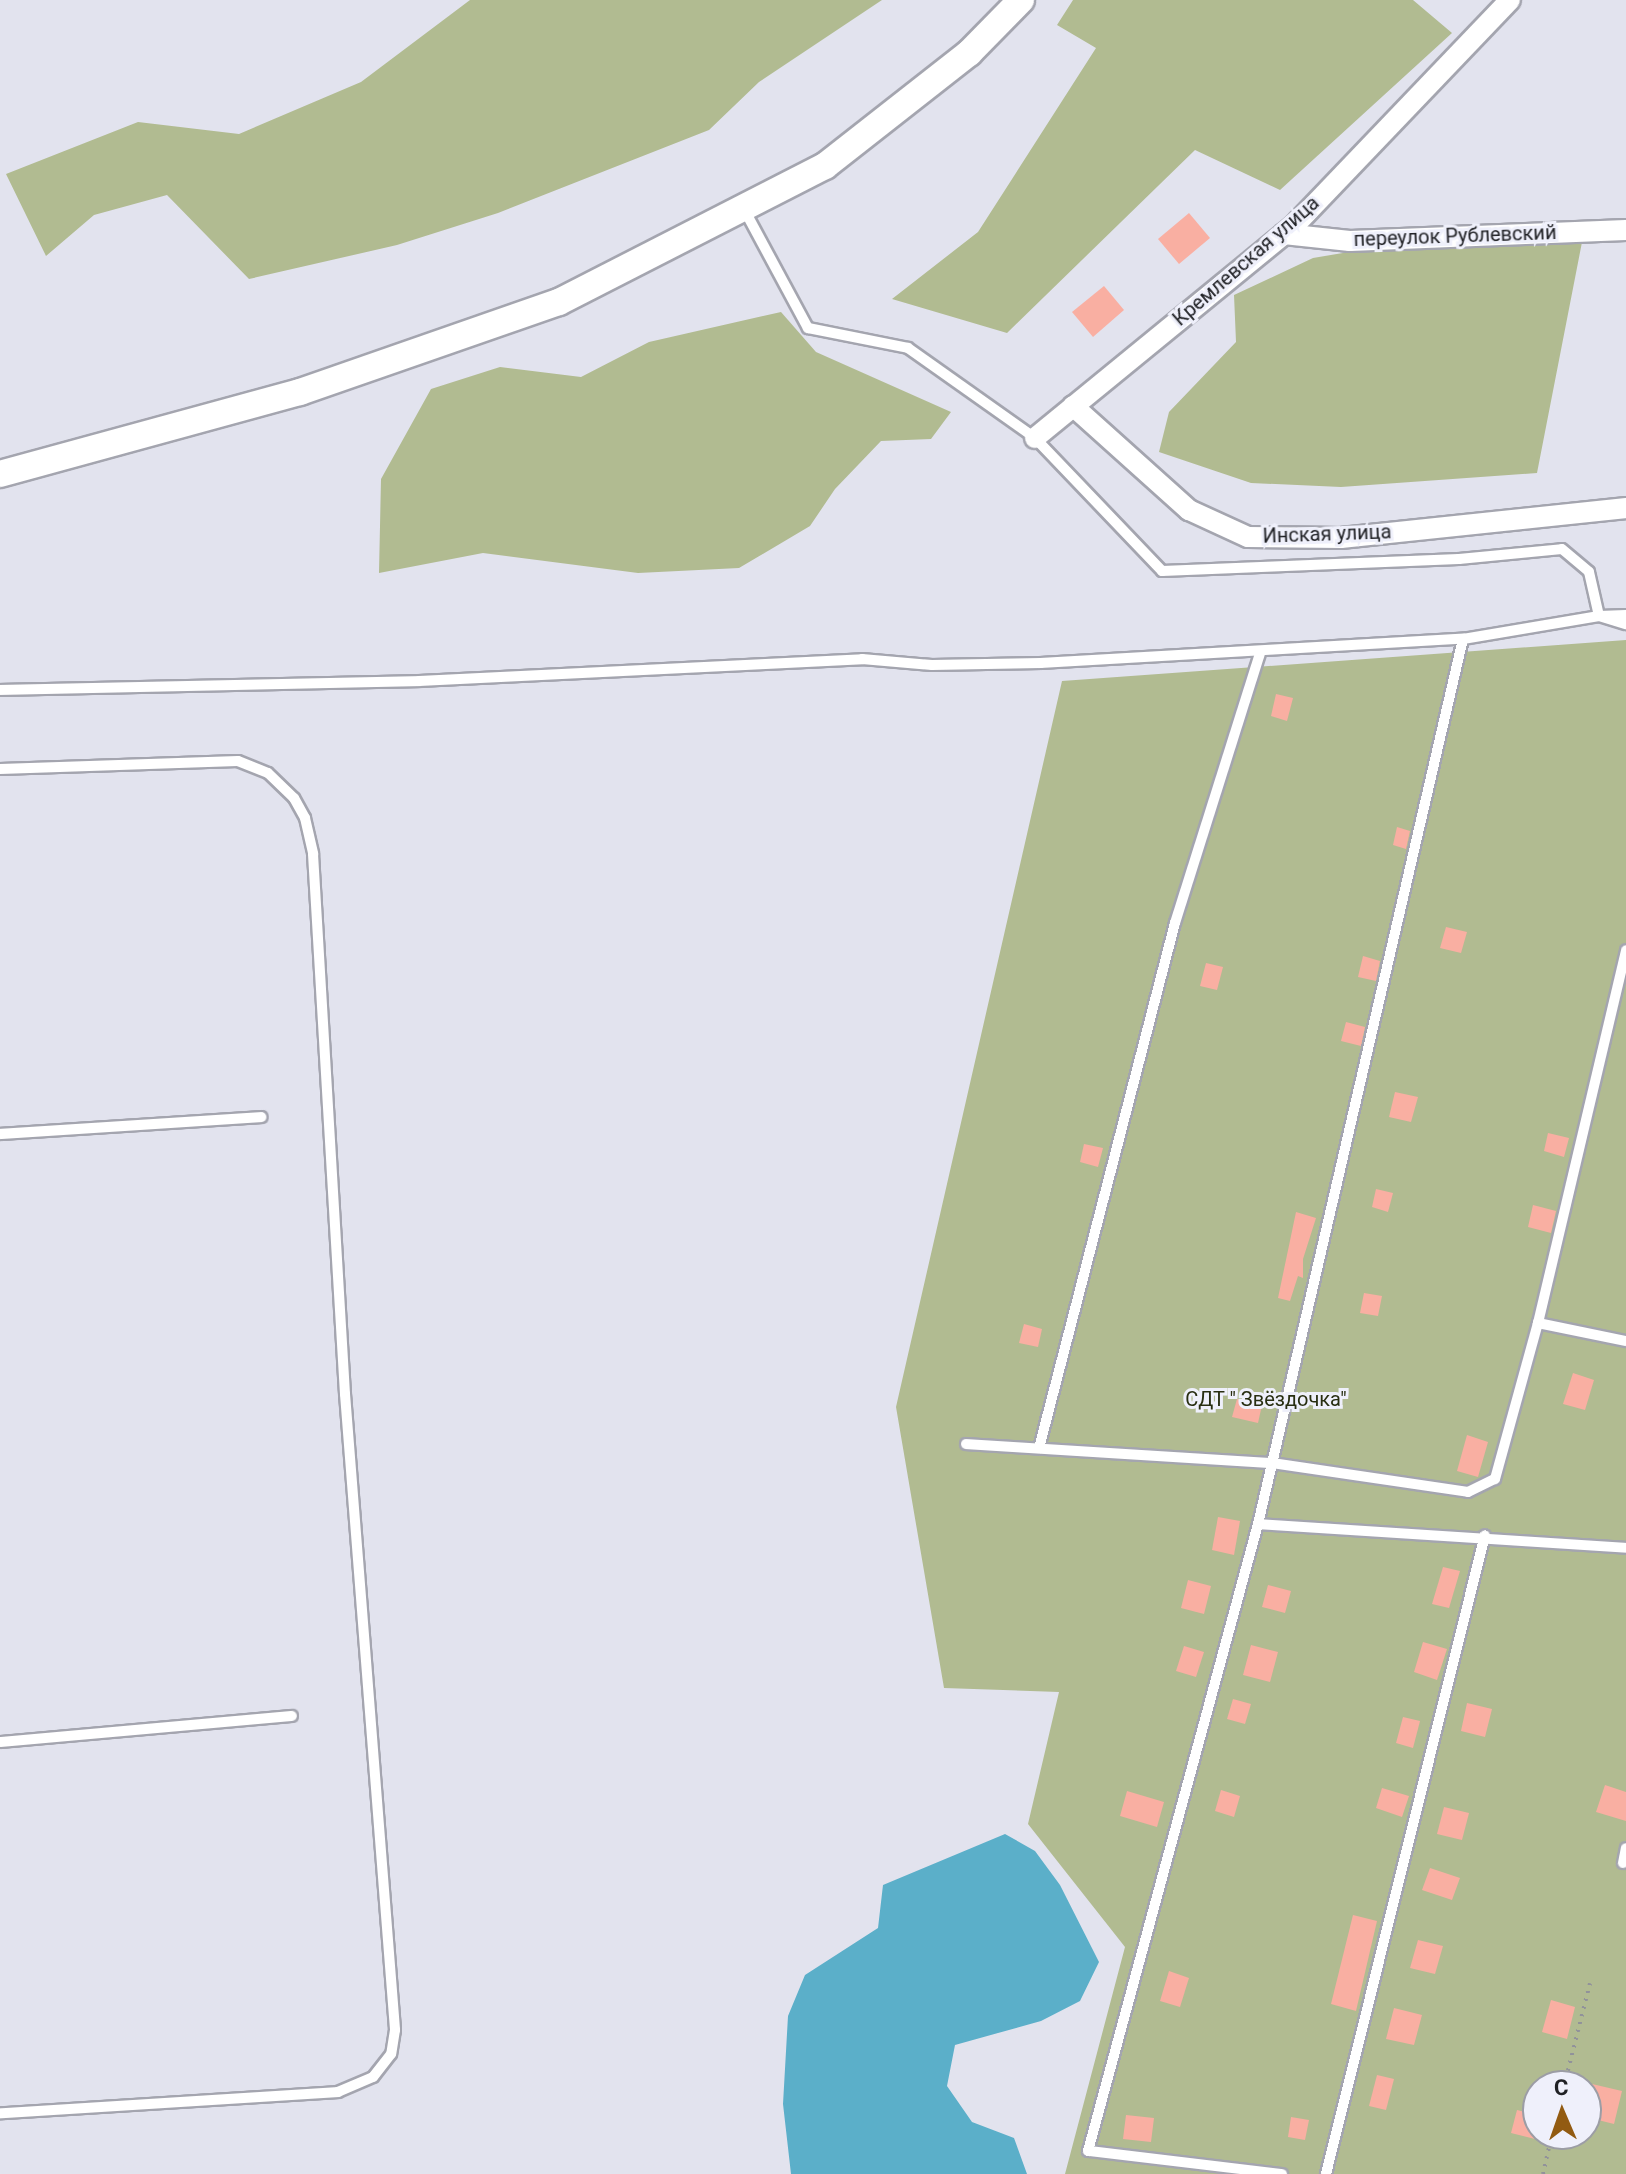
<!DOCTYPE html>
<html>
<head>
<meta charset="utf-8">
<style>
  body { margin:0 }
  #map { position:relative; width:1626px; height:2174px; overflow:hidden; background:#e2e3ee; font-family:Roboto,sans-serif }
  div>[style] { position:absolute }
  .green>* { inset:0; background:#b1bb91 }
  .water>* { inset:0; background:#5bafc9 }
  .building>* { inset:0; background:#f9afa2 }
  .path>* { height:4px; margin-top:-2px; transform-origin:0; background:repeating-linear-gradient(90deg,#91929a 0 2px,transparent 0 8px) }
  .roads { filter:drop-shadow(2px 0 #a4a5af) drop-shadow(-2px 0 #a4a5af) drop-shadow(0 2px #a4a5af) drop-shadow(0 -2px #a4a5af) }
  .service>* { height:10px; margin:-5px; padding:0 5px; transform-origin:5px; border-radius:5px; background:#fff }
  .minor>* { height:20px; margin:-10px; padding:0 10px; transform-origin:10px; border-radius:10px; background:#fff }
  .tertiary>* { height:26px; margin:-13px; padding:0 13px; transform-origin:13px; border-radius:13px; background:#fff }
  span { translate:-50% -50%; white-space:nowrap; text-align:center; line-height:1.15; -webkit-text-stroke:6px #eff0fb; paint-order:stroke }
  .street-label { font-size:20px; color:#202125 }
  .park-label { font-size:20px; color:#282e11 }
  .north { position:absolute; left:1522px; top:2070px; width:80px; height:80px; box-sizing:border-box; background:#eff0fb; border:2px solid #9c9da5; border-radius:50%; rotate:358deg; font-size:22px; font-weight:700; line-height:32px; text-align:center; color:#202125 }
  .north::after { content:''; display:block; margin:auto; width:28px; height:36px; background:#925b12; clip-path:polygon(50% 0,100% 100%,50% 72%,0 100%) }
</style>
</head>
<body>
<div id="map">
  <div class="green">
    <i style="clip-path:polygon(470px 0,882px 0,759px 82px,709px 130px,498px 213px,397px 245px,249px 279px,167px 195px,94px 215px,46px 256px,6px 174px,138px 122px,239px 134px,361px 82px)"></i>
    <i style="clip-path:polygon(1073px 0,1413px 0,1452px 33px,1280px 190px,1195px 150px,1007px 333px,892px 299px,978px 232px,1096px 48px,1057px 25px)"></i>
    <i style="clip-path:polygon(1438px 237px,1583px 237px,1537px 473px,1341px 487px,1251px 483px,1159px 452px,1169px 412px,1236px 342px,1234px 295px,1313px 258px)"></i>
    <i style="clip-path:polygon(781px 312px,816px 352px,951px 412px,931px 439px,881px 441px,835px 489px,810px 526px,739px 568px,638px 573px,483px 553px,379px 573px,381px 479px,431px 389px,500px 367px,581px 377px,649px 342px)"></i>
    <i style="clip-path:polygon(evenodd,1626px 640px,1626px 2174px,1065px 2174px,1125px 1947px,1028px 1824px,1059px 1692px,944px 1688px,896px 1407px,1062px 681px,1626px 640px,1538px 2086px,1586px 2086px,1586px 2134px,1538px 2134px,1538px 2086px)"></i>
  </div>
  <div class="water">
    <i style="clip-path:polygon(1005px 1834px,1035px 1851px,1060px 1885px,1099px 1962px,1080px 2001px,1041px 2021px,955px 2045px,947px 2086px,972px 2122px,1014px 2138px,1027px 2174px,791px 2174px,783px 2104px,788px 2016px,805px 1975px,878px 1928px,883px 1885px)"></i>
  </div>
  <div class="building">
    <i style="clip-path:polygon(1189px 213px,1210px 238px,1179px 264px,1158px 239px)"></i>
    <i style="clip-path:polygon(1104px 286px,1124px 310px,1093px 337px,1072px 312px)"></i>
    <i style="clip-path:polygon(1276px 694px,1293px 698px,1287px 721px,1271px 716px)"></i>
    <i style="clip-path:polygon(1397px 827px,1410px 831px,1406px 849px,1393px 845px)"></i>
    <i style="clip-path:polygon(1446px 927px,1467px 932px,1461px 953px,1440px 948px)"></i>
    <i style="clip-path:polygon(1363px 956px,1380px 961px,1376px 981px,1358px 977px)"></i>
    <i style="clip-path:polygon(1206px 963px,1223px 967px,1217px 990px,1200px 986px)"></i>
    <i style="clip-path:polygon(1346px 1022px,1365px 1027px,1361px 1046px,1341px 1041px)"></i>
    <i style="clip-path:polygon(1395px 1092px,1418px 1097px,1411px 1122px,1389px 1117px)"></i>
    <i style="clip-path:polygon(1548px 1133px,1569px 1138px,1564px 1157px,1544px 1151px)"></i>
    <i style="clip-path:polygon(1084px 1144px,1103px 1148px,1098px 1167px,1080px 1162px)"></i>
    <i style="clip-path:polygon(1376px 1189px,1393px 1193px,1388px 1212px,1372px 1207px)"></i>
    <i style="clip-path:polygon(1533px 1205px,1556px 1211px,1551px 1233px,1528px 1227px)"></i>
    <i style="clip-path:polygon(1296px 1212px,1316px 1218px,1303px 1259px,1303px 1278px,1298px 1276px,1290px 1301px,1278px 1298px)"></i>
    <i style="clip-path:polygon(1364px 1293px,1382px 1296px,1378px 1316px,1360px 1313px)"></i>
    <i style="clip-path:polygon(1024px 1324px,1042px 1329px,1038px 1347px,1019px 1343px)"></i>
    <i style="clip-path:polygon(1573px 1373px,1594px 1380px,1585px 1410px,1563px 1404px)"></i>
    <i style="clip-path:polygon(1237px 1399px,1262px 1405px,1258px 1423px,1232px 1417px)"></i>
    <i style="clip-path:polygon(1467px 1435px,1488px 1442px,1478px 1477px,1457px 1471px)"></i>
    <i style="clip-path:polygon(1218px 1517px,1240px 1521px,1234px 1555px,1212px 1550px)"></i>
    <i style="clip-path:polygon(1443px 1567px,1460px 1571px,1449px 1608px,1432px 1604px)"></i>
    <i style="clip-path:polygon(1188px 1580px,1211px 1586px,1204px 1614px,1181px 1608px)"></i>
    <i style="clip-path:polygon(1268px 1585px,1291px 1591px,1285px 1613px,1262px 1607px)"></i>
    <i style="clip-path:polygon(1423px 1642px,1447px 1649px,1437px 1680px,1414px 1672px)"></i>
    <i style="clip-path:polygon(1251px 1645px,1278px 1652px,1270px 1682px,1243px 1675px)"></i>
    <i style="clip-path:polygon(1184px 1646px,1204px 1652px,1196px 1677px,1176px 1671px)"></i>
    <i style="clip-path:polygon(1233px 1699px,1251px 1704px,1245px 1724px,1227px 1719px)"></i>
    <i style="clip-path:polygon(1467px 1703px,1492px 1709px,1485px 1737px,1461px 1731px)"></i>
    <i style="clip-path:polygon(1403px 1717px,1420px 1721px,1413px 1748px,1396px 1743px)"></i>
    <i style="clip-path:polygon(1605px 1785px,1626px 1792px,1626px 1821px,1596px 1812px)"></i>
    <i style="clip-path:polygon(1382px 1788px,1409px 1796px,1402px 1817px,1376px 1808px)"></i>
    <i style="clip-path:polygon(1221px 1790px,1240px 1796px,1234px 1817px,1215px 1811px)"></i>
    <i style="clip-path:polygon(1127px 1791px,1164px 1802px,1157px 1827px,1120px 1816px)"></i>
    <i style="clip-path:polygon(1444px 1807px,1469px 1813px,1462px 1840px,1437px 1834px)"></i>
    <i style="clip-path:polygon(1430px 1868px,1460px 1878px,1452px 1900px,1422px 1890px)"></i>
    <i style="clip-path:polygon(1353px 1915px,1377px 1921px,1356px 2011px,1331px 2004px)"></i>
    <i style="clip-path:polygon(1418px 1940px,1443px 1946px,1435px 1974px,1410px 1968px)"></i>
    <i style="clip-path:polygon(1169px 1971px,1189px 1978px,1180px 2007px,1160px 2001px)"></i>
    <i style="clip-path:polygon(1551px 2000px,1575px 2007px,1567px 2039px,1542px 2032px)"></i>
    <i style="clip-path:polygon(1394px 2008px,1422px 2015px,1414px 2045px,1386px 2039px)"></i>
    <i style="clip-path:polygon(1377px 2075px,1394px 2079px,1386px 2110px,1369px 2106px)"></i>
    <i style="clip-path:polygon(1592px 2084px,1622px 2091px,1614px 2124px,1586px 2117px)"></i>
    <i style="clip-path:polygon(1517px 2110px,1538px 2115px,1535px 2139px,1511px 2133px)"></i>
    <i style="clip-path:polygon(1126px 2115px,1154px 2118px,1151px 2142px,1123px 2139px)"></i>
    <i style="clip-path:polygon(1291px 2117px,1309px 2120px,1305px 2140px,1288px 2137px)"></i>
  </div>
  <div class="path">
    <i style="left:1564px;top:2086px;width:106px;rotate:-75.8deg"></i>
    <i style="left:1543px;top:2174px;width:41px;rotate:-77.3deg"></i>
  </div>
  <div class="roads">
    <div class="service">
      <i style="left:745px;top:211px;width:133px;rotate:61.7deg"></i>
      <i style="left:808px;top:328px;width:102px;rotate:11.3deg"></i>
      <i style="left:908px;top:348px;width:156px;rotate:35.3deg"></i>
      <i style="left:1035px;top:438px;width:184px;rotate:46.3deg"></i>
      <i style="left:1162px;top:571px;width:297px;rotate:-2.3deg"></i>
      <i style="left:1459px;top:559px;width:103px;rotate:-5.5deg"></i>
      <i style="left:1562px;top:549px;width:35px;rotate:40deg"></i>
      <i style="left:1589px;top:572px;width:45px;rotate:77.2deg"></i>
      <i style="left:1599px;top:616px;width:27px;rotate:-2deg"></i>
      <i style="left:0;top:690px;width:419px;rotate:-1.2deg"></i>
      <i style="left:419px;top:681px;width:444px;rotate:-2.8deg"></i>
      <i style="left:862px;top:659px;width:70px;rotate:4.9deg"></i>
      <i style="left:932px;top:665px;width:109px;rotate:-1.1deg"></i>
      <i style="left:1041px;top:663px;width:423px;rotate:-3.3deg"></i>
      <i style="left:1463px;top:639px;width:138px;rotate:-9.6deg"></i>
      <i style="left:1599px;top:616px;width:28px;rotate:17deg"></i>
      <i style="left:0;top:769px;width:238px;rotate:-1.9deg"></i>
      <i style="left:238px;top:761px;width:32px;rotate:22deg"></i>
      <i style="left:268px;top:773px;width:36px;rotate:44deg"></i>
      <i style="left:294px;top:798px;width:23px;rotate:61deg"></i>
      <i style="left:305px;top:818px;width:37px;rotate:77deg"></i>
      <i style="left:313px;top:854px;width:541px;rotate:86.61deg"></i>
      <i style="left:345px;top:1394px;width:638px;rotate:85.5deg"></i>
      <i style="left:395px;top:2030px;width:24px;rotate:99deg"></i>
      <i style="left:391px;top:2054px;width:29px;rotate:128deg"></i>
      <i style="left:373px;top:2077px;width:38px;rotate:157deg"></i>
      <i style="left:338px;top:2092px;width:339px;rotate:176.4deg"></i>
      <i style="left:0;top:1134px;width:262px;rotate:-3.7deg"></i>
      <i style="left:1538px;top:1323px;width:90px;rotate:11.6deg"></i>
      <i style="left:966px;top:1444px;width:307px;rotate:3.6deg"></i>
      <i style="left:1272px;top:1463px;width:198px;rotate:8.4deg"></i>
      <i style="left:1468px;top:1492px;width:30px;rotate:-26deg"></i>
      <i style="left:1495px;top:1479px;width:162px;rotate:-74.6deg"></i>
      <i style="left:1538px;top:1323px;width:383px;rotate:-76.7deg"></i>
      <i style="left:1039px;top:1448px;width:542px;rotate:-75.48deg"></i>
      <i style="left:1175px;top:923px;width:282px;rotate:-72.5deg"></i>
      <i style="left:1258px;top:1524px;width:369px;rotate:3.7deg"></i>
      <i style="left:0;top:1742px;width:293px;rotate:-5.1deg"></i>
      <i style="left:1623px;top:1863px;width:15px;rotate:-79deg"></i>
      <i style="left:1282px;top:2174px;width:195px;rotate:-173.2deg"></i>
      <i style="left:1088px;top:2151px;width:650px;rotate:-74.83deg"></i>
      <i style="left:1258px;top:1524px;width:908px;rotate:-76.96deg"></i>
      <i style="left:1326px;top:2174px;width:658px;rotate:-76.03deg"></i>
    </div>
    <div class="minor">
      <i style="left:1284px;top:234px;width:66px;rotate:6.1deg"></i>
      <i style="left:1350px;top:241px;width:276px;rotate:-2.3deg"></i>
      <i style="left:1073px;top:406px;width:156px;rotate:41.9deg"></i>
      <i style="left:1189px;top:510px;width:65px;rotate:24.6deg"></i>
      <i style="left:1248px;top:537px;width:93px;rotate:0.6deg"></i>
      <i style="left:1341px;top:538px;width:287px;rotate:-6deg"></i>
      <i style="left:1035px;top:438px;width:333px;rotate:-39.3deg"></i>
      <i style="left:1293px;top:227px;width:314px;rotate:-46.3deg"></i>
    </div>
    <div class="tertiary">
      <i style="left:0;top:474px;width:311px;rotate:-15.3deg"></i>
      <i style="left:300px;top:392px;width:274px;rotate:-19.2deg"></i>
      <i style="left:559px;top:302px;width:299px;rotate:-27.1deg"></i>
      <i style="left:825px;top:166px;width:183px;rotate:-38.1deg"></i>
      <i style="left:969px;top:53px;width:74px;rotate:-45.5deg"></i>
    </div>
  </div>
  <div class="street-label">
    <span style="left:1455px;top:236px;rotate:-2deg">переулок Рублевский</span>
    <span style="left:1246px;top:261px;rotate:-41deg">Кремлевская улица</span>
    <span style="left:1327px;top:534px;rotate:-2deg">Инская улица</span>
  </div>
  <div class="park-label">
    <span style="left:1266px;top:1399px">СДТ " Звёздочка"</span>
  </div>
  <div class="north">С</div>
</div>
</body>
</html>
